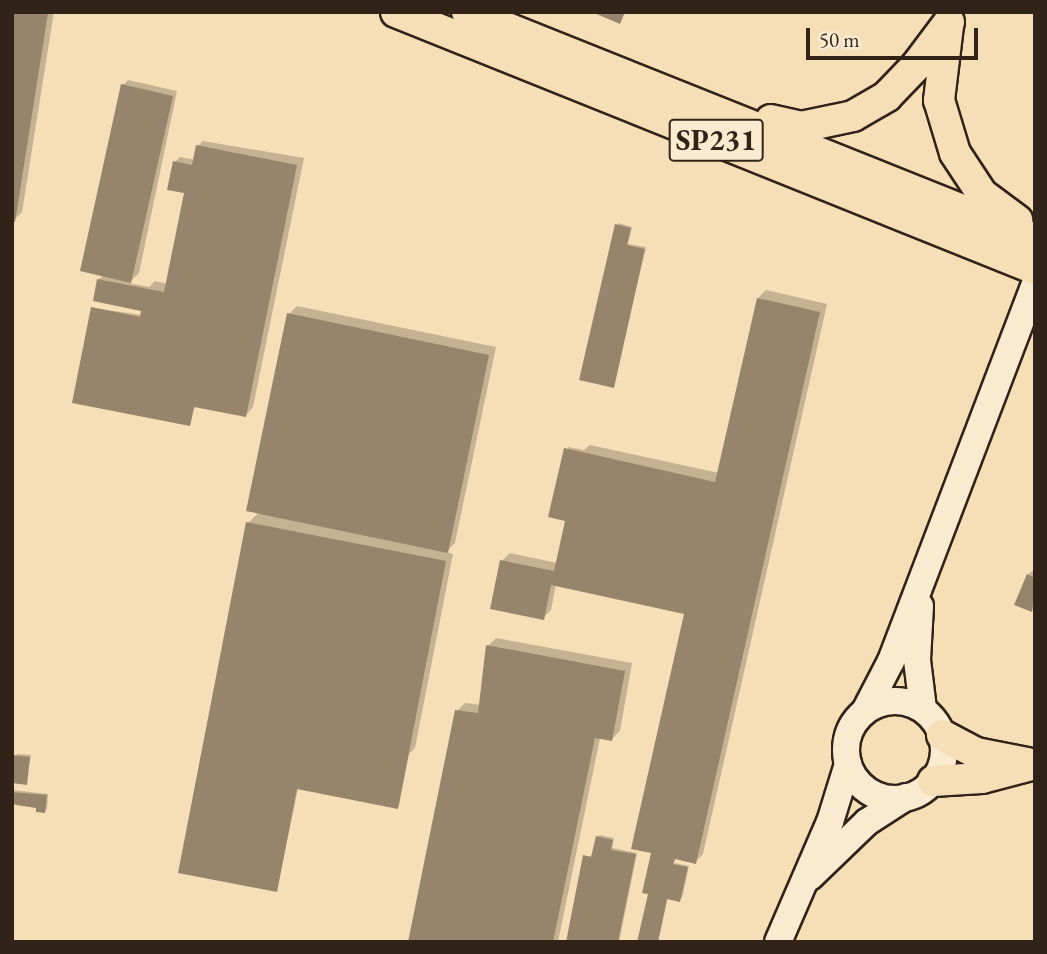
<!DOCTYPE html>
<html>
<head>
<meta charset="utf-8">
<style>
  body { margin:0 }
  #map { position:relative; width:1047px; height:954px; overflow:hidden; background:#f6dfb7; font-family:"EB Garamond",serif }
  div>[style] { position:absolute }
  .shadow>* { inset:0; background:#0003 }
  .building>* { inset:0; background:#97856b }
  .roads { filter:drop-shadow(2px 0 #312318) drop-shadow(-2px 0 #312318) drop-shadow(0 2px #312318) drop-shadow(0 -2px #312318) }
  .secondary>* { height:26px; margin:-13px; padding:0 13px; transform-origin:13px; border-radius:13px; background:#f9ead0 }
  .secondary>.ring { margin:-13px; padding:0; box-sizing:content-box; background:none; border:26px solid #f9ead0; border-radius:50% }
  .primary>* { height:30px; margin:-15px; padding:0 15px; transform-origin:15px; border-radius:15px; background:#f6dfb7 }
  span { translate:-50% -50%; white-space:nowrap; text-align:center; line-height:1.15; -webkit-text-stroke:5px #f9ead0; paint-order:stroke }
  .shield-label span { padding:2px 5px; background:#f9ead0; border:2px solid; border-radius:5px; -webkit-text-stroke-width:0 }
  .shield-label { font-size:30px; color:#312318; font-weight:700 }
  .frame { position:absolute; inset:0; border:14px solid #312318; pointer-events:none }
  .scale { position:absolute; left:806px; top:28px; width:172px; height:32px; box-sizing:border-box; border:4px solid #312318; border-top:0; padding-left:9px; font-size:21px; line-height:24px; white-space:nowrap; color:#312318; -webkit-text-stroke:5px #f9ead0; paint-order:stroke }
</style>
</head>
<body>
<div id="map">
  <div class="shadow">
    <i style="clip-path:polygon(12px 12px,54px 12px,22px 212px,14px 220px)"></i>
    <i style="clip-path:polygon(128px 80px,177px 91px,139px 273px,129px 283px,149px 287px,155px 281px,168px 284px,187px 188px,175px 162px,180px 157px,195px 160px,198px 146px,203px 141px,304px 158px,253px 407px,246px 415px,195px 405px,190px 425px,93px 308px,142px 315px,144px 306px,95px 300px,99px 279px,104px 275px,123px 85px)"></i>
    <i style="clip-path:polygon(618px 223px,632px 227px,628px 244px,646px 247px,613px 386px)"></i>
    <i style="clip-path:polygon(766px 290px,827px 304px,703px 854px,695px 862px,676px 857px,674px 863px,689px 866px,682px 898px,668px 897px,658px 942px,639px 942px,650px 893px,686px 613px,556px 584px,551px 610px,543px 618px,502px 561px,510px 553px,557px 563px,568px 516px,568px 447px,584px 450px,590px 445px,719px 473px,758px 298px)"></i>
    <i style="clip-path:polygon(297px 306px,496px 347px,455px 543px,446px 552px,453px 554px,415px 748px,409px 754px,399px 805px,298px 788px,277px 890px,248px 523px,259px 512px,289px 314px)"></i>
    <i style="clip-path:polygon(1033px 570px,1035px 607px,1032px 610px,1028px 575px)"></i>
    <i style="clip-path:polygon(496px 638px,632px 663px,620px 731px,612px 739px,600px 738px,558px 942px,410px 942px,457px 711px,465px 703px,481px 705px,488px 646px)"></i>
    <i style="clip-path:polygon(17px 754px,31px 755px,26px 783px,12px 781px)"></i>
    <i style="clip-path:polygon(12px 790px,48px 794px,47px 809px,45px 811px,38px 806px,12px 801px)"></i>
    <i style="clip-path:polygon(599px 835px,614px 838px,612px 848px,637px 853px,619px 942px,568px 942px,585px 856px,594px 856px)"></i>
  </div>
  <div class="building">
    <i style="clip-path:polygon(12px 12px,48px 13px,15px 222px,12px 221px)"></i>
    <i style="clip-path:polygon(592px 12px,625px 12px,620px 24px)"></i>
    <i style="clip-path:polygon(121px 84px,173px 96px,131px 283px,80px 271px)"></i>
    <i style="clip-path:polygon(196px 145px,297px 165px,246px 417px,194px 407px,190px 426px,72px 403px,91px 307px,140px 317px,141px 311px,93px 301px,97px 279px,164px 292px,184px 193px,167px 190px,173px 161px,192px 165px)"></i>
    <i style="clip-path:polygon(615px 224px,631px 228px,627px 245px,645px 249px,614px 388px,579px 380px)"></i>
    <i style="clip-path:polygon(757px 298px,820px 312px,696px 864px,675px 859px,673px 864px,688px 867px,680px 902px,667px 899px,658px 942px,637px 942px,648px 894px,642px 893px,651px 853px,631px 849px,684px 614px,551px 585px,544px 620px,490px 609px,500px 560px,554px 571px,565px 521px,548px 517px,564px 448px,715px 482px)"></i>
    <i style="clip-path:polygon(287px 313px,489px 355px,448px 553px,246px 511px)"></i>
    <i style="clip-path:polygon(246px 522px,446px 561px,398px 809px,297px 789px,277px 892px,178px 873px)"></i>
    <i style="clip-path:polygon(1027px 574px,1035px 578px,1032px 612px,1014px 605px)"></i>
    <i style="clip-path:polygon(486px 645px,625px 671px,612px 741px,595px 738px,553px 942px,408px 942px,455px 710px,478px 713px)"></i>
    <i style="clip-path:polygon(13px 755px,30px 757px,27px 785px,12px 783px)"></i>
    <i style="clip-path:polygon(12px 792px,47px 795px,45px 813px,36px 812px,36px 808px,16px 805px,12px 803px)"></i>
    <i style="clip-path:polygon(596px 836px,613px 840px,611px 850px,636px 854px,618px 942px,566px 942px,583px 855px,591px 857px)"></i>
  </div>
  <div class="roads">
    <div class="secondary">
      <i style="left:920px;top:606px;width:54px;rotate:93.2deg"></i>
      <i style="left:917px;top:660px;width:49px;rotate:83deg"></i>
      <i class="ring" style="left:846px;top:701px;width:72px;height:72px"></i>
      <i style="left:865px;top:711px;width:56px;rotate:-62.5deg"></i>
      <i style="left:891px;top:661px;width:404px;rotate:-69.1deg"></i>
      <i style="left:810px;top:877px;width:79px;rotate:-44deg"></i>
      <i style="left:867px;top:822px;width:46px;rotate:-32.7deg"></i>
      <i style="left:778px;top:942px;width:131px;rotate:-66.6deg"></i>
      <i style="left:830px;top:822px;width:61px;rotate:-72.8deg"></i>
    </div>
    <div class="primary">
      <i style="left:396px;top:12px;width:689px;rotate:21.91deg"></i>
      <i style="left:467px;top:12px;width:612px;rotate:21.78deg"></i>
      <i style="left:948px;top:26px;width:75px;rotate:96.9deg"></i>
      <i style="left:939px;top:100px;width:55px;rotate:73.2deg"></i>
      <i style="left:955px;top:153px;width:49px;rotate:56.6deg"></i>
      <i style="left:982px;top:194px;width:44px;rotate:36.6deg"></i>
      <i style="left:771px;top:120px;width:31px;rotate:13deg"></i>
      <i style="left:801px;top:127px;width:53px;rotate:-11.9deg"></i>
      <i style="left:853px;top:116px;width:39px;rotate:-30deg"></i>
      <i style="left:887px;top:96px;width:42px;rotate:-46deg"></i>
      <i style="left:916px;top:66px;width:55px;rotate:-53.1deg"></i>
      <i style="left:942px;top:735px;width:38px;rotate:28deg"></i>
      <i style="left:976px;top:753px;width:52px;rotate:11.1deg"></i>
      <i style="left:933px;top:781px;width:49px;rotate:-3.5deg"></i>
      <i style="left:982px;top:778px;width:55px;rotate:-14.8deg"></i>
    </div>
  </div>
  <div class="shield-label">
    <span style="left:716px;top:140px">SP231</span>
  </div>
  <div class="frame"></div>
  <div class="scale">50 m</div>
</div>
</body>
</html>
